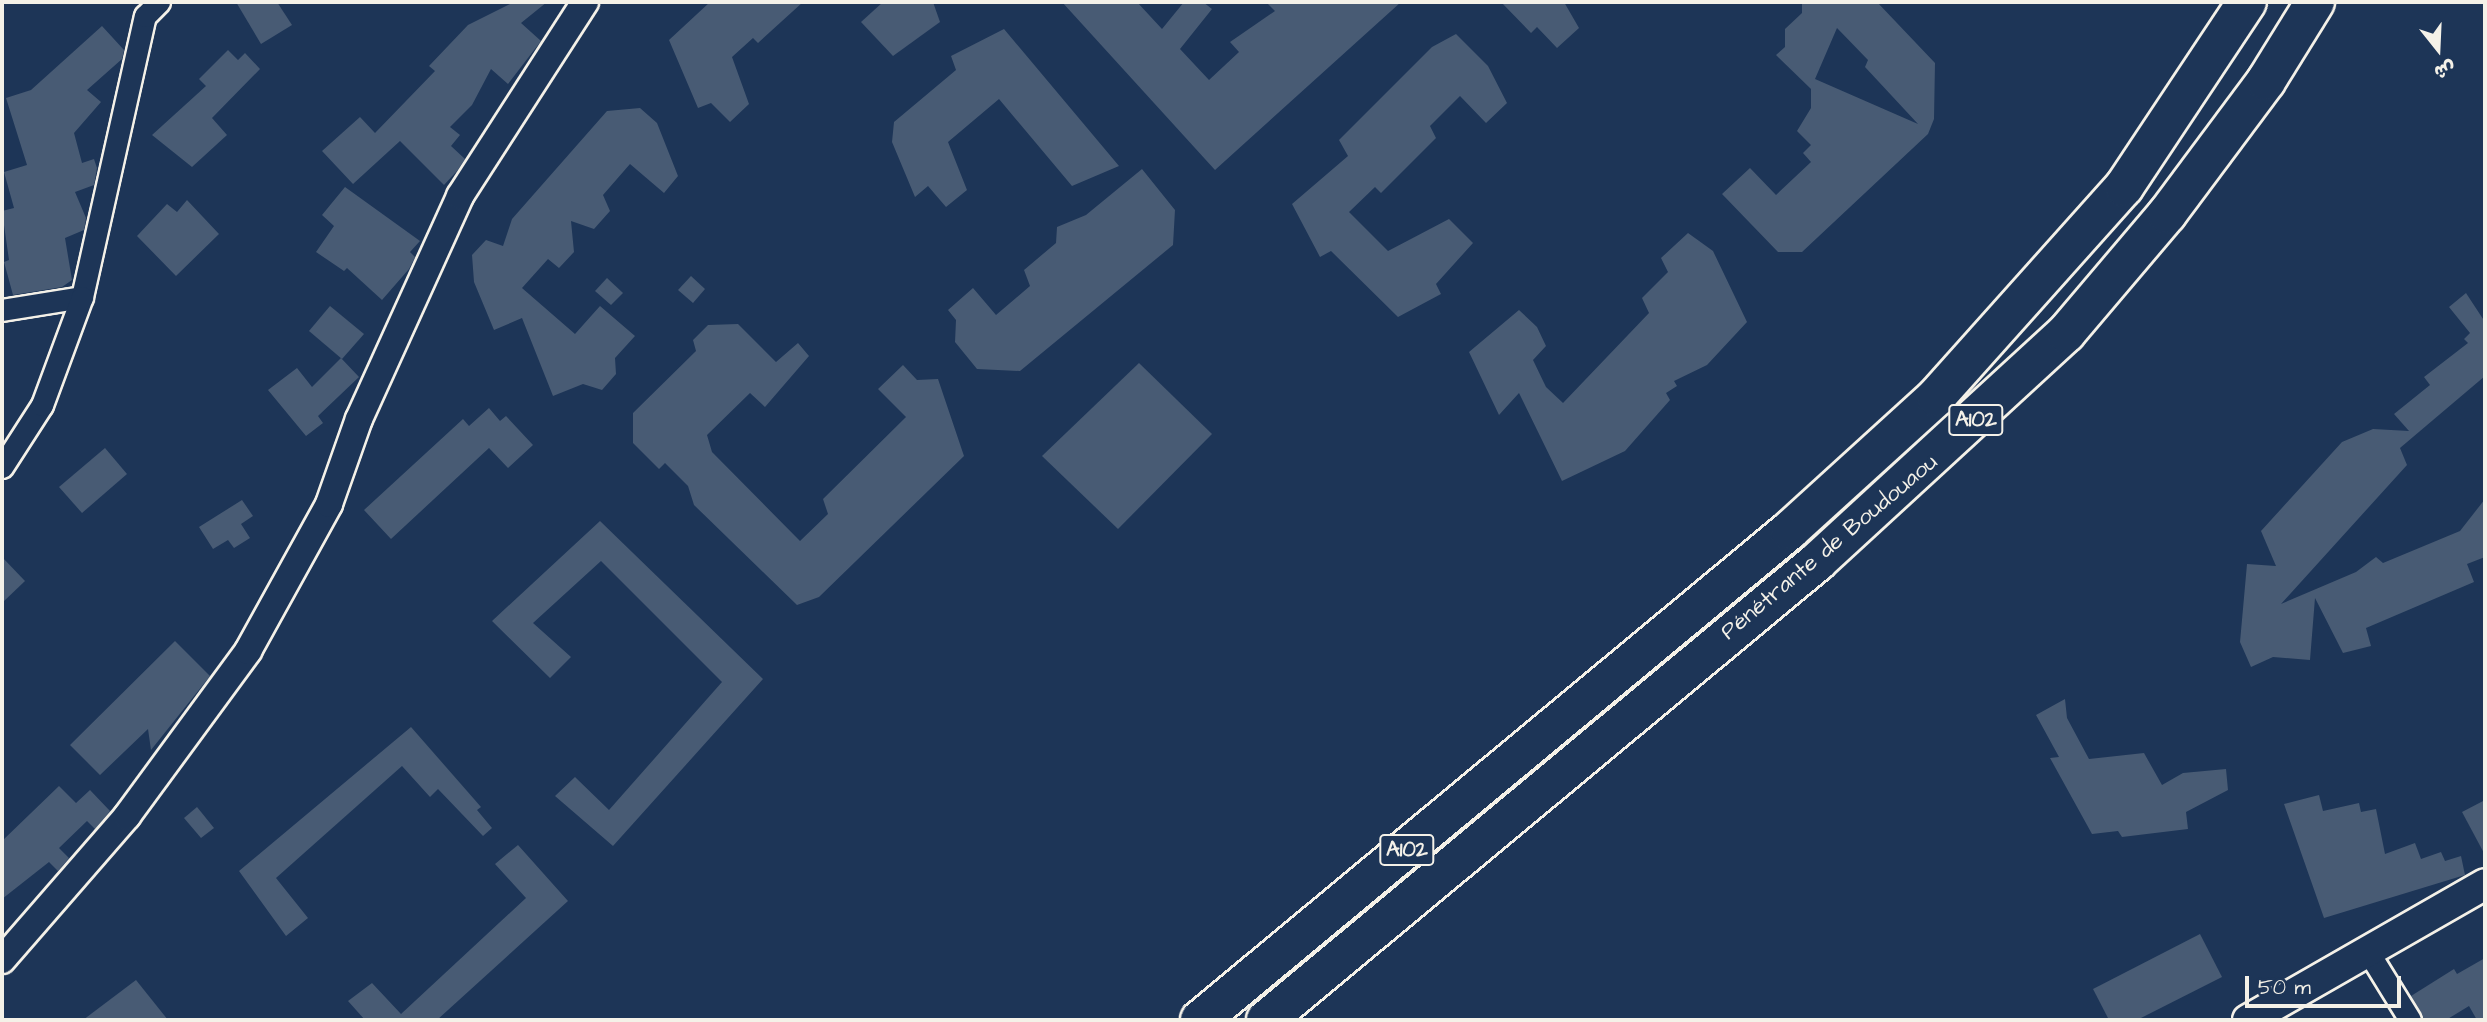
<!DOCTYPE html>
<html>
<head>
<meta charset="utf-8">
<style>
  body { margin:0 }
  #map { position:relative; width:2487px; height:1022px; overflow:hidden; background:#1d3557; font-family:"Architects Daughter","Playpen Sans Arabic",sans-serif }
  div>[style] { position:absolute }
  .building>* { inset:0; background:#485b74 }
  .roads { filter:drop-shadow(2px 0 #f4f1e8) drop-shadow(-2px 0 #f4f1e8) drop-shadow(0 2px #f4f1e8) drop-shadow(0 -2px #f4f1e8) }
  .minor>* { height:21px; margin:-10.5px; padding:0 10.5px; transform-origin:10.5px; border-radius:10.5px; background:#1d3557 }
  .tertiary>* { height:26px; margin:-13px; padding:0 13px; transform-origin:13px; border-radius:13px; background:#1d3557 }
  .secondary>* { height:30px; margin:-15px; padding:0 15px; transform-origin:15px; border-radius:15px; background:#1d3557 }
  .motorway>* { height:38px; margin:-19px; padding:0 19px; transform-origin:19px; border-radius:19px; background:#1d3557 }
  span { translate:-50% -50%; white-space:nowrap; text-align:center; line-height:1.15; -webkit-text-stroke:5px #1d3557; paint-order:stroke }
  .shield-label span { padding:2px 5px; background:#1d3557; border:2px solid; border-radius:5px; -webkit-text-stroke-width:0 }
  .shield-label { font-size:21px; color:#f4f1e8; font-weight:700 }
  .street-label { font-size:23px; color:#f4f1e8 }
  .frame { position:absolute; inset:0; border:4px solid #f4f1e8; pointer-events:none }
  .north { position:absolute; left:2403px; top:14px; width:70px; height:70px; -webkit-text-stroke:5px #1d3557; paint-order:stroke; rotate:162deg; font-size:19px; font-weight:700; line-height:28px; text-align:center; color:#f4f1e8 }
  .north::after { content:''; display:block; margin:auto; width:24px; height:32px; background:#f4f1e8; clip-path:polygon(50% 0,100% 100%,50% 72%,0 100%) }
  .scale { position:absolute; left:2245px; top:976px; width:156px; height:32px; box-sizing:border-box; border:4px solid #f4f1e8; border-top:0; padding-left:9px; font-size:21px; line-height:24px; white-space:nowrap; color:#f4f1e8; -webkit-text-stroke:5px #1d3557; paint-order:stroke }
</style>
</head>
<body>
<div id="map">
  <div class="building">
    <i style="clip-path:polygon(236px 2px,277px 2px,292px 25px,261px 44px)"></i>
    <i style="clip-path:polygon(514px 2px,547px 2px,521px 23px,541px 41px,508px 84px,491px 69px,472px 105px,450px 127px,460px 135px,451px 146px,465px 159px,457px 171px,444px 185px,400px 141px,353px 184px,322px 151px,360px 117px,375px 133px,435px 71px,429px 66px,468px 25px)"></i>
    <i style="clip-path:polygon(710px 2px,803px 2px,758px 43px,753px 38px,732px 57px,749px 104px,730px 122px,711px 103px,698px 108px,669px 40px)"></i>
    <i style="clip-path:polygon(883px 2px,933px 2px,940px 22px,893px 56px,861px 22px)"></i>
    <i style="clip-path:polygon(1062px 2px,1137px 2px,1162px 29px,1184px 2px,1203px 2px,1212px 9px,1180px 49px,1209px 80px,1239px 52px,1230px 42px,1275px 11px,1266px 2px,1401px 2px,1215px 170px)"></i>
    <i style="clip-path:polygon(1501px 2px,1564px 2px,1579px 28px,1557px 48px,1537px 27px,1531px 33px)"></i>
    <i style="clip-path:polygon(evenodd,1802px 2px,1877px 2px,1935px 63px,1934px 119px,1928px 134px,1802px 252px,1778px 252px,1722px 194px,1750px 168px,1776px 195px,1811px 162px,1803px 153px,1811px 145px,1797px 131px,1811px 108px,1811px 89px,1776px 55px,1785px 47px,1785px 29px,1802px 13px,1802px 2px,1837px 28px,1868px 60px,1865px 67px,1918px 124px,1815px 79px,1837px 28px)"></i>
    <i style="clip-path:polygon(102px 26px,124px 50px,122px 59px,87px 90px,101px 102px,74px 133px,82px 163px,94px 159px,97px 168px,94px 185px,75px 192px,86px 218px,84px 230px,65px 238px,72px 280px,62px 287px,13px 295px,4px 262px,9px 260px,2px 211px,14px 208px,4px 172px,27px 165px,6px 98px,31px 90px)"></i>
    <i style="clip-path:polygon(1004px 29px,1119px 166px,1072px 186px,999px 99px,948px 142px,967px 190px,946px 207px,928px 186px,915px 197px,892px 142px,894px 122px,956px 70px,951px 56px)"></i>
    <i style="clip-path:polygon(1456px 34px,1488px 66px,1507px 103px,1486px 123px,1460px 96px,1430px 126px,1436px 138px,1381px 193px,1375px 187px,1349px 212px,1388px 251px,1449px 219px,1473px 243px,1436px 284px,1441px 294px,1398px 317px,1331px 251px,1320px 257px,1292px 204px,1348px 156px,1339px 140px,1432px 47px)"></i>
    <i style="clip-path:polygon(228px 50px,238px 60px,245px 53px,260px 69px,212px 118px,227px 135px,192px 167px,152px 135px,206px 86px,199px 79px)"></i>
    <i style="clip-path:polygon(640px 108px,657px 123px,678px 176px,664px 193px,630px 164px,603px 195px,610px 211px,594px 229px,571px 221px,574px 252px,559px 268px,548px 259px,522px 288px,575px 334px,600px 306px,635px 336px,615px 358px,616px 374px,602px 390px,583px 384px,553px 396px,522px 318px,494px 330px,474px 282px,472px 255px,486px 240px,503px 246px,512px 219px,607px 111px)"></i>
    <i style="clip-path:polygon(1142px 169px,1175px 210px,1173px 245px,1020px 371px,977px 369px,955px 342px,956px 320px,948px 310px,973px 288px,996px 315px,1030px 286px,1024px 270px,1056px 243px,1057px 227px,1086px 215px)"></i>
    <i style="clip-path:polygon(345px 187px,420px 241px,410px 252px,415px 257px,409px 269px,382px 300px,347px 268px,344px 271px,316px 252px,334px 226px,322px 215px)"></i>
    <i style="clip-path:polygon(187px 200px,219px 234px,176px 276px,137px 236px,167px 204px,177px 212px)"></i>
    <i style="clip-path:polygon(1688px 233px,1713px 251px,1747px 322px,1707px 365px,1674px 381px,1677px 386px,1666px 393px,1670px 400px,1625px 451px,1562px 481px,1519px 393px,1499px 415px,1469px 352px,1519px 310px,1537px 327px,1546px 346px,1533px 360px,1546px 387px,1563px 403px,1649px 313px,1642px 298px,1668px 272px,1661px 258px)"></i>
    <i style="clip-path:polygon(691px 276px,705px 289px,693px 303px,678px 290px)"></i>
    <i style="clip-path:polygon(607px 278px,623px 293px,611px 305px,595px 291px)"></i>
    <i style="clip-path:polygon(2466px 293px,2485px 322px,2485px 376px,2400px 448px,2407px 465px,2281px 604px,2356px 572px,2376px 557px,2383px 563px,2460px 531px,2485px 499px,2485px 557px,2467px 564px,2474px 582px,2366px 628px,2371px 646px,2343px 653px,2315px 598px,2310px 660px,2273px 657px,2251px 667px,2240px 642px,2247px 564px,2276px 566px,2261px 531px,2342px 442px,2373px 429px,2409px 431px,2394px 414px,2430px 385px,2424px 377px,2468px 343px,2464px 339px,2470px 333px,2449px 307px)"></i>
    <i style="clip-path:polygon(330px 306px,364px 334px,342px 359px,309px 331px)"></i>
    <i style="clip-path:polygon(738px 324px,776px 362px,798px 343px,809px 356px,765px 407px,750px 393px,707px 435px,712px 452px,800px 541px,828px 514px,823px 499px,906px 417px,878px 389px,903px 365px,917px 380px,938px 379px,964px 456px,819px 597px,797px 605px,694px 505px,688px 486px,665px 463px,659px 469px,633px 443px,633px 413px,696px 351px,693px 340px,708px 325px)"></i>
    <i style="clip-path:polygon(341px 358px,359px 377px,318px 416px,323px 423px,306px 436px,268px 390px,297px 368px,312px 387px)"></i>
    <i style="clip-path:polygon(1139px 363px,1212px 434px,1118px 529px,1042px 456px)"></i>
    <i style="clip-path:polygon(489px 408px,500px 421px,506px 416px,533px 445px,508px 468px,489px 448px,391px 539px,364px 510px,463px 419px,469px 426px)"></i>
    <i style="clip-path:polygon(105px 448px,127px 474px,82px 513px,59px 487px)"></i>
    <i style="clip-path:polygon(242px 500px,253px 516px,241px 524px,250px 538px,234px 548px,228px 540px,213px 549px,199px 527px)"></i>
    <i style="clip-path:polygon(600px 521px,763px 679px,613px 846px,555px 796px,575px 777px,609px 810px,722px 682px,601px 561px,533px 623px,571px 657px,550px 678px,492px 621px)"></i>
    <i style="clip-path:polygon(2px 557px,25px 581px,2px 603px)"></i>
    <i style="clip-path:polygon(175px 641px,210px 676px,151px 750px,148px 729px,100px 775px,70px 745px)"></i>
    <i style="clip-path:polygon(2065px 699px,2067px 718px,2089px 759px,2144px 753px,2162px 785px,2183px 773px,2226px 769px,2228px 790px,2186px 812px,2188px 829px,2122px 837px,2118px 831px,2092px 834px,2050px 758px,2059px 757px,2036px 715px)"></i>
    <i style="clip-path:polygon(411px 727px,481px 807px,477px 810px,492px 828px,483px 836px,438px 789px,430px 797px,402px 766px,276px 878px,308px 918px,286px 936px,239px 871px)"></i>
    <i style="clip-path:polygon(59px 786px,76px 803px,90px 790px,110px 811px,95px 829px,87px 821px,59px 848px,69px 858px,58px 871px,49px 862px,2px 899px,2px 841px)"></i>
    <i style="clip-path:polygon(2319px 795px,2323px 811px,2359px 803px,2361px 812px,2376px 809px,2385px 854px,2415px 843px,2421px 859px,2441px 852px,2445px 861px,2461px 856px,2465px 875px,2324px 918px,2284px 804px)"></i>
    <i style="clip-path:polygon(2485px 800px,2485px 855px,2462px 812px)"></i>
    <i style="clip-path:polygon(197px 807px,214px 828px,201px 838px,184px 818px)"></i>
    <i style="clip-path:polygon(518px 845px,568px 901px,437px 1020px,365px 1020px,348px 1001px,372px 983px,401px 1014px,526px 898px,495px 864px)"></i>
    <i style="clip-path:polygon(2200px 934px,2222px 977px,2137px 1020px,2109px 1020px,2093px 989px)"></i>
    <i style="clip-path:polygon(2485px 958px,2485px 1020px,2477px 1020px,2469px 1006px,2446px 1020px,2423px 1020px,2411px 996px,2454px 969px,2457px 974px)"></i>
    <i style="clip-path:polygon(136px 980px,168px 1020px,83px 1020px)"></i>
  </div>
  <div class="roads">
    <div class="minor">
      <i style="left:2px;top:310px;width:81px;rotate:-9.2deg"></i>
      <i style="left:82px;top:297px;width:288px;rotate:-77.4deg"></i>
      <i style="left:145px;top:16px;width:20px;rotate:-45deg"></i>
      <i style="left:2px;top:467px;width:74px;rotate:-57.2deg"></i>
      <i style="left:42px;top:405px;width:115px;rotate:-69.7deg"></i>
      <i style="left:2367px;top:950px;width:82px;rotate:58.4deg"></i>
    </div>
    <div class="tertiary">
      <i style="left:2px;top:960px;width:191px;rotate:-49deg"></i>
      <i style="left:127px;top:816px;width:205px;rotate:-53.7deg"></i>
      <i style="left:248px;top:651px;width:168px;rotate:-61.1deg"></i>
      <i style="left:329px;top:504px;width:90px;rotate:-70.6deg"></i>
      <i style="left:359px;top:419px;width:245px;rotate:-65.6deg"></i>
      <i style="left:460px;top:196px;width:231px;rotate:-57.2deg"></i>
    </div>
    <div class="secondary">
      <i style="left:2248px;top:1020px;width:273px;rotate:-29.8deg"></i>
    </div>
    <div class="motorway">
      <i style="left:1200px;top:1020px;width:767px;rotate:-39.71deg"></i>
      <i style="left:1790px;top:530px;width:197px;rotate:-42.3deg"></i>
      <i style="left:1936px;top:397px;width:282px;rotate:-48.2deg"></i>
      <i style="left:2124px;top:187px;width:222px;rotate:-56.4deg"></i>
      <i style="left:1266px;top:1020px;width:718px;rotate:-39.74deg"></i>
      <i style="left:1818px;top:561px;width:337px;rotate:-42.6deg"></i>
      <i style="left:2066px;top:333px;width:156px;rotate:-49.7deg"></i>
      <i style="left:2167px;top:214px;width:166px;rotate:-53.3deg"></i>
      <i style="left:2266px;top:81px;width:93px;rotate:-58.2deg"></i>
    </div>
  </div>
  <div class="shield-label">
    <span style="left:1976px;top:420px">A102</span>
    <span style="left:1407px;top:850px">A102</span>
  </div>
  <div class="street-label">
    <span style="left:1829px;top:547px;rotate:-40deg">Pénétrante de Boudouaou</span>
  </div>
  <div class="frame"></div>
  <div class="north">ش</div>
  <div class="scale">50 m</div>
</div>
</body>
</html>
